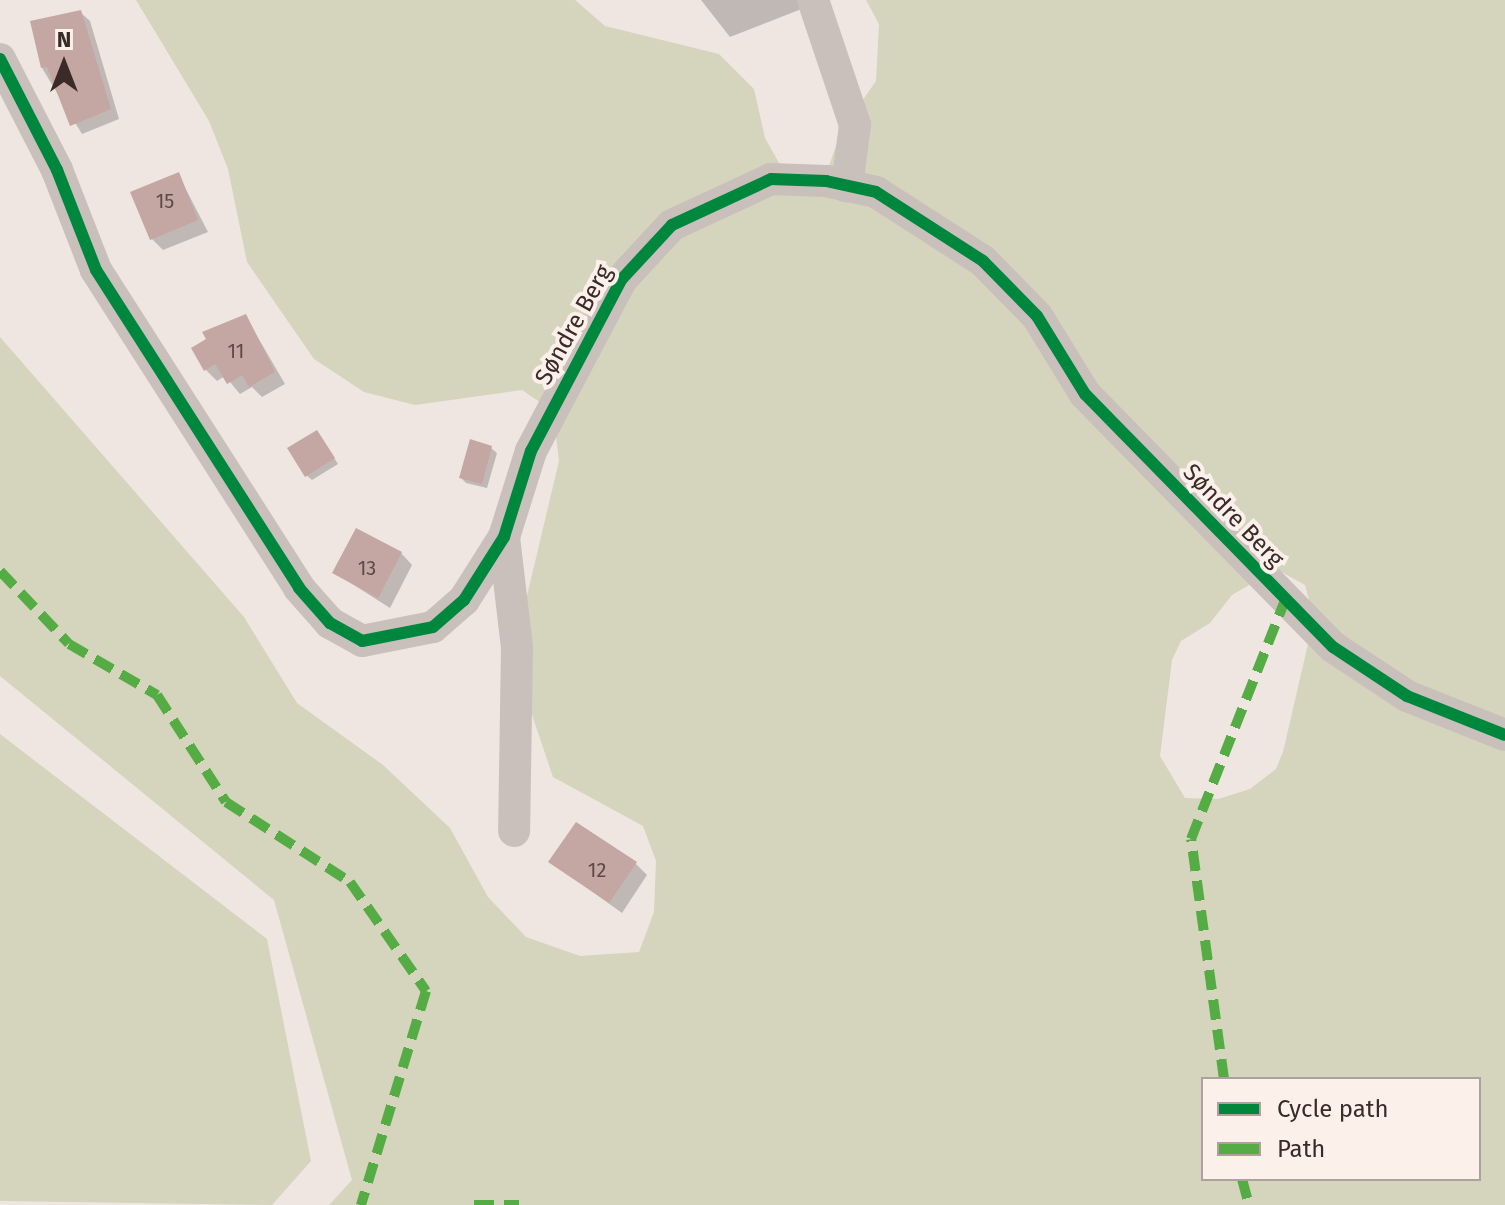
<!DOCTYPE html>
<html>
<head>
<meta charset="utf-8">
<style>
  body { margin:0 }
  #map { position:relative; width:1505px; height:1205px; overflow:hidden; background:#efe6e2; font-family:"Fira Sans",sans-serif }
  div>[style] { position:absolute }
  .green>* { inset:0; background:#d5d4bc }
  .shadow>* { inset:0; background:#0003 }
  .building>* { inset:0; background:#c4a6a3 }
  .minor>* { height:32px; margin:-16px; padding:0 16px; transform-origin:16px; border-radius:16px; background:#c9bfbb }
  .quiet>* { height:10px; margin-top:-5px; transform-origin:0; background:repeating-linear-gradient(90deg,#55ab44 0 20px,transparent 0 30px) }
  .cycleway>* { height:12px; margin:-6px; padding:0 6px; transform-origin:6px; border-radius:6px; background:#00873e }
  span { translate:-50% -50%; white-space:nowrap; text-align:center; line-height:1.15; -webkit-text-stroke:8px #fbf0ea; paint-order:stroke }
  .number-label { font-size:20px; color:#5c4a48 }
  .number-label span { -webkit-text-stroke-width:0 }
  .street-label { font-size:24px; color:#3a2b29 }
  .legend { position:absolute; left:1201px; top:1077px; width:280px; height:104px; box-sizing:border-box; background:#fbf0ea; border:2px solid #aea19d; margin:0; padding:10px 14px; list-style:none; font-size:24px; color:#3a2b29 }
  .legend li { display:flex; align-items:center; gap:16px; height:40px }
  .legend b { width:40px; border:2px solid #aea19d }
  .north { position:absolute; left:24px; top:24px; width:80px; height:80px; -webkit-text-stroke:6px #fbf0ea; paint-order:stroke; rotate:0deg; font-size:22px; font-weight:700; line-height:32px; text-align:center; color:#3a2b29 }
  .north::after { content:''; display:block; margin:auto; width:28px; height:36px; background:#3a2b29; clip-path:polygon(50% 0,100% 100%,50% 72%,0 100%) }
</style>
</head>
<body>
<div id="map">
  <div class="green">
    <i style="clip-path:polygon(evenodd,136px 0,575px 0,605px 26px,719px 54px,754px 89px,765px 138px,792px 186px,819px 195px,841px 131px,876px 81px,879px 24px,866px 0,1505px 0,1505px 1205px,329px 1205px,352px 1180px,274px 900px,0 676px,0 337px,244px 617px,297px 703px,383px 765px,450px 828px,488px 897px,526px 937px,580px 956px,639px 952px,654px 912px,656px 861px,643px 826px,553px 777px,524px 691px,526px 600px,559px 461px,553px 411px,522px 390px,415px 405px,364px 392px,314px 359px,247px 262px,228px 169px,209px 121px,136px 0,1276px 569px,1305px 585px,1314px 618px,1283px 752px,1276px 769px,1250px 789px,1218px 799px,1185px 798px,1160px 756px,1172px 660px,1181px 641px,1210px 623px,1232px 595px,1276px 569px,136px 0,1203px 1079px,1479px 1079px,1479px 1179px,1203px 1179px,1203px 1079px)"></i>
    <i style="clip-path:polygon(0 734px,267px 939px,311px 1161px,272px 1205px,0 1201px)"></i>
  </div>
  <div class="shadow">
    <i style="clip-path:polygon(701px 0,801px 0,804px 8px,730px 37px)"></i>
    <i style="clip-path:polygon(80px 12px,90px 21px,119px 119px,82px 134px,42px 68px)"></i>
    <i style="clip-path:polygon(178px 174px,208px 232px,163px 250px,152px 239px)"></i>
    <i style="clip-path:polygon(246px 317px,285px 384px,262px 397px,252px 387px,240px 394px,225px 376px,217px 381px,205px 369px)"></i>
    <i style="clip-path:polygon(321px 437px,338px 464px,312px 480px,306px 475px)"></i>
    <i style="clip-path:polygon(491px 448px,497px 453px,487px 488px,466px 483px,461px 478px)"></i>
    <i style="clip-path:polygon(401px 553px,412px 565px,390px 608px,335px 573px)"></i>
    <i style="clip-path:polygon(551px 862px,635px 863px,647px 875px,622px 913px)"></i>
  </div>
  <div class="building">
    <i style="clip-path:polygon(81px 10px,111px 109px,70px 126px,47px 67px,41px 68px,30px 21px)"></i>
    <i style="clip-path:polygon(179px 172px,198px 220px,150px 240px,130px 192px)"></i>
    <i style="clip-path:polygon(246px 314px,275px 372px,249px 387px,242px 375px,227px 384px,215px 364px,204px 371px,191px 348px,206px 339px,202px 332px)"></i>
    <i style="clip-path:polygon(317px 430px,335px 458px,305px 477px,287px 448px)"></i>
    <i style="clip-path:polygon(470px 439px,492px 446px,482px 484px,459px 478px)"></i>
    <i style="clip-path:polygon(356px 528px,402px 552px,378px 598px,332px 573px)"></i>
    <i style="clip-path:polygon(576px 822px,637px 862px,609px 903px,548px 862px)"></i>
  </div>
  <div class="minor">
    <i style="left:813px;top:0;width:132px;rotate:71.4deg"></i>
    <i style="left:855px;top:125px;width:62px;rotate:97.5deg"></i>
    <i style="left:0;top:59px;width:125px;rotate:62.8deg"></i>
    <i style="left:57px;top:170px;width:107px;rotate:68.7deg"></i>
    <i style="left:96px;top:270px;width:377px;rotate:57.4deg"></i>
    <i style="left:299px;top:588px;width:47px;rotate:48.5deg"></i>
    <i style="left:330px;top:623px;width:37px;rotate:29deg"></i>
    <i style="left:362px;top:641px;width:72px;rotate:-11.2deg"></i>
    <i style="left:433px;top:627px;width:41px;rotate:-41.1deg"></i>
    <i style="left:464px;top:600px;width:75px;rotate:-57.6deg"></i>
    <i style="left:504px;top:537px;width:90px;rotate:-72.6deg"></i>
    <i style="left:531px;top:451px;width:193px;rotate:-62.2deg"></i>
    <i style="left:621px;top:280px;width:75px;rotate:-47.2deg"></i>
    <i style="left:672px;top:225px;width:109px;rotate:-24.9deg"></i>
    <i style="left:771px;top:179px;width:55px;rotate:2.1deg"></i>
    <i style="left:826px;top:181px;width:51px;rotate:12.4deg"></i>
    <i style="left:876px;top:192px;width:127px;rotate:32.8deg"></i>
    <i style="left:983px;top:261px;width:77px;rotate:45.5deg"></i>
    <i style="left:1037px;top:316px;width:92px;rotate:58.4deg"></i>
    <i style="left:1085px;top:394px;width:354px;rotate:45.6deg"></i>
    <i style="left:1333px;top:647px;width:89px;rotate:33.5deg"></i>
    <i style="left:1407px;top:696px;width:105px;rotate:21.7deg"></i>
    <i style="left:504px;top:537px;width:111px;rotate:83.3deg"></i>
    <i style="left:517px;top:647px;width:184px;rotate:90.9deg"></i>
  </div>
  <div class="quiet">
    <i style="left:0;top:571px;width:100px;rotate:46.6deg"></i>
    <i style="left:69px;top:644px;width:102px;rotate:30.1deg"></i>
    <i style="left:157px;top:695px;width:127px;rotate:57.2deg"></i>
    <i style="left:226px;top:802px;width:148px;rotate:32.8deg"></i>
    <i style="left:350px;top:882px;width:133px;rotate:55.1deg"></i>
    <i style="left:426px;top:991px;width:224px;rotate:106.9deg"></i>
    <i style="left:1224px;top:1079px;width:242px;rotate:-97.8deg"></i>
    <i style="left:1191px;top:839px;width:257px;rotate:-68.5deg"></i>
    <i style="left:1242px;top:1179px;width:27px;rotate:75deg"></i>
    <i style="left:474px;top:1205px;width:45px"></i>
  </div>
  <div class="cycleway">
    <i style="left:0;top:59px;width:125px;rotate:62.8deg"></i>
    <i style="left:57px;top:170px;width:107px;rotate:68.7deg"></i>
    <i style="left:96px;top:270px;width:377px;rotate:57.4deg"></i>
    <i style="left:299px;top:588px;width:47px;rotate:48.5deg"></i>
    <i style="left:330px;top:623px;width:37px;rotate:29deg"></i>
    <i style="left:362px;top:641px;width:72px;rotate:-11.2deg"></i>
    <i style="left:433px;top:627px;width:41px;rotate:-41.1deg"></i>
    <i style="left:464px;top:600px;width:75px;rotate:-57.6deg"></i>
    <i style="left:504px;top:537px;width:90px;rotate:-72.6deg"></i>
    <i style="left:531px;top:451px;width:193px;rotate:-62.2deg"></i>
    <i style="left:621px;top:280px;width:75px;rotate:-47.2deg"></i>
    <i style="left:672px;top:225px;width:109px;rotate:-24.9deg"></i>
    <i style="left:771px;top:179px;width:55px;rotate:2.1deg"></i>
    <i style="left:826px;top:181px;width:51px;rotate:12.4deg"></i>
    <i style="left:876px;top:192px;width:127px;rotate:32.8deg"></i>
    <i style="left:983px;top:261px;width:77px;rotate:45.5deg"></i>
    <i style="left:1037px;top:316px;width:92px;rotate:58.4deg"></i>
    <i style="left:1085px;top:394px;width:354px;rotate:45.6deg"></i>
    <i style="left:1333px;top:647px;width:89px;rotate:33.5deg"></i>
    <i style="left:1407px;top:696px;width:105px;rotate:21.7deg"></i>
  </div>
  <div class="number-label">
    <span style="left:165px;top:201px">15</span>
    <span style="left:236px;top:351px">11</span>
    <span style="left:367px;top:568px">13</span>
    <span style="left:597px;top:870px">12</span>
  </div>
  <div class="street-label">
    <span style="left:574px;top:325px;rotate:-61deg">Søndre Berg</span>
    <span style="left:1233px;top:516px;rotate:46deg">Søndre Berg</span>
  </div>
  <ul class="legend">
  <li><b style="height:10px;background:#00873e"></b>Cycle path</li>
  <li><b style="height:10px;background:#55ab44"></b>Path</li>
  </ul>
  <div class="north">N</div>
</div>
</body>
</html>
